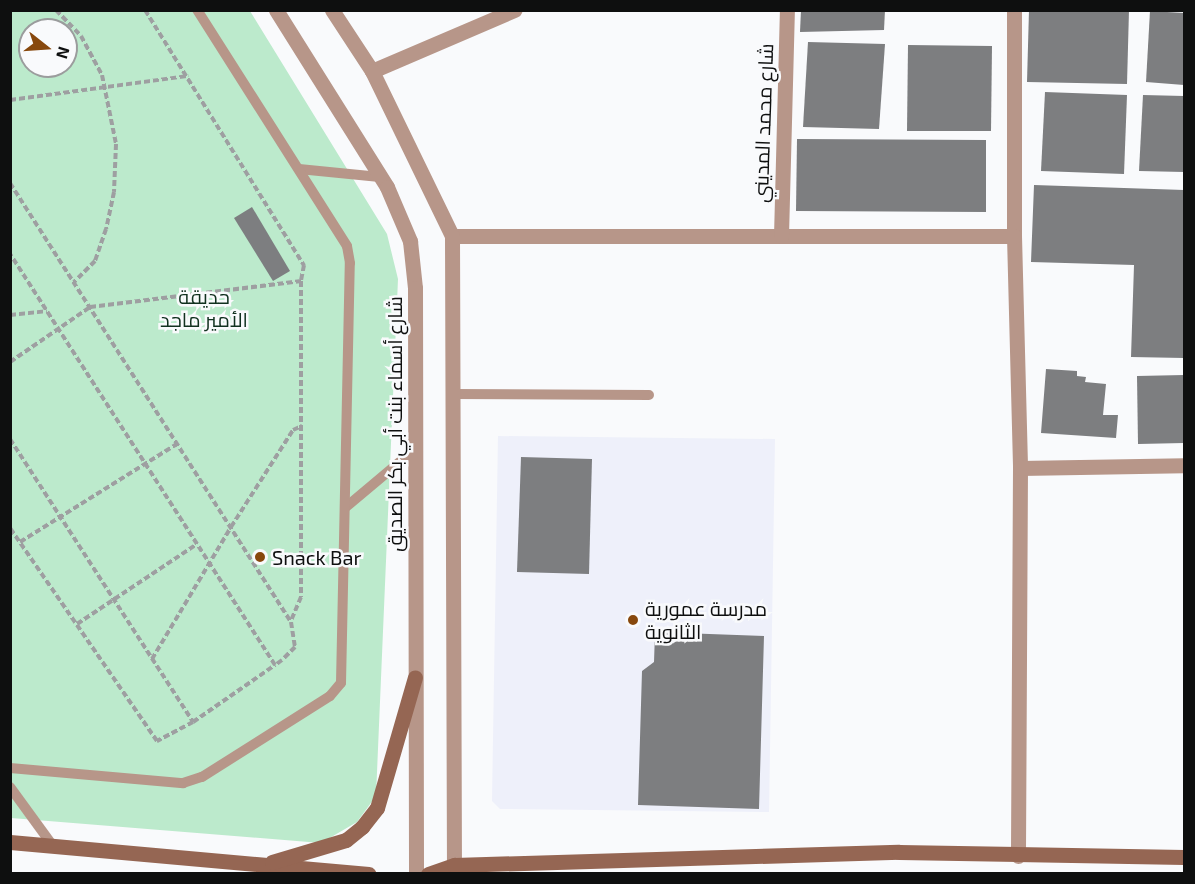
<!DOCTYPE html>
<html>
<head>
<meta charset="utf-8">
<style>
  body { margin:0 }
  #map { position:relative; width:1195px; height:884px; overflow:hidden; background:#f9fafc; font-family:"Exo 2",Cairo,sans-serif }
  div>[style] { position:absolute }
  .built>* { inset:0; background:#eef0fa }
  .green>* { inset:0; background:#bceacc }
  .building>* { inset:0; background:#7d7e80 }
  .path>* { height:4px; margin-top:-2px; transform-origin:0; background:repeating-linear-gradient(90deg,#9e9fa1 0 6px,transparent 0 9px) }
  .service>* { height:10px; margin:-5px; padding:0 5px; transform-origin:5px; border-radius:5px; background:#b79689 }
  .minor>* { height:15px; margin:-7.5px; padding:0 7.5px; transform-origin:7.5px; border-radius:7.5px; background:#b79689 }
  .tertiary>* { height:15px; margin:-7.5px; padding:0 7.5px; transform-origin:7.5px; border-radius:7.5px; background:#b79689 }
  .secondary>* { height:15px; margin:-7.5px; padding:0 7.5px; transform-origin:7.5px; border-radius:7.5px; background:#956653 }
  .dots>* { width:16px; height:16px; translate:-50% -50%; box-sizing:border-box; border:3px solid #f9fafc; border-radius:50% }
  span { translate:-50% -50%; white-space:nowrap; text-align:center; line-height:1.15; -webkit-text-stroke:5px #f9fafc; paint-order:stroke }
  .street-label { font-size:20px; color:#0e0f0f }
  .park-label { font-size:20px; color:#11311f }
  .poi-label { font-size:20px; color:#0e0f0f }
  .left { translate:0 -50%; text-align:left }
  .frame { position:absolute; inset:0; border:12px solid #0e0f0f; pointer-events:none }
  .north { position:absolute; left:18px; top:18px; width:60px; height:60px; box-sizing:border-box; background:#f9fafc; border:2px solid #9b9c9d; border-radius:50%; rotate:107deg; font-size:16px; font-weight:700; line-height:24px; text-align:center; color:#0e0f0f }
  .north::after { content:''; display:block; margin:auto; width:21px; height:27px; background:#87480d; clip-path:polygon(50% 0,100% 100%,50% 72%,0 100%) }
</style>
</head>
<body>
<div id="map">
  <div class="built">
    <i style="clip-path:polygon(498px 436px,775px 439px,769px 812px,500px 809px,492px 801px)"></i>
  </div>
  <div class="green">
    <i style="clip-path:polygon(evenodd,10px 11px,250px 11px,387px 234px,398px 279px,376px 796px,357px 822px,321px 843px,11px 818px,10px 11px,30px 30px,66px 30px,66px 66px,30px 66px,30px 30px)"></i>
  </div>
  <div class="building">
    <i style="clip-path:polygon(801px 10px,885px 10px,884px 30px,800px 32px)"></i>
    <i style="clip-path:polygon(1029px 10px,1129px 10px,1127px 84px,1027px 82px)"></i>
    <i style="clip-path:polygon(1150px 11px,1184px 13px,1184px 85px,1146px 82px)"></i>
    <i style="clip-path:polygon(808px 42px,885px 44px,879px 129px,803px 127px)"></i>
    <i style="clip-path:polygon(908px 45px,992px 46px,991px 131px,907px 131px)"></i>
    <i style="clip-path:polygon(1045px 92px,1127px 95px,1124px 174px,1041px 171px)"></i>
    <i style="clip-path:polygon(1143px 95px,1184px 96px,1184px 172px,1139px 171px)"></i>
    <i style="clip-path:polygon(797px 139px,986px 140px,986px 212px,796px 211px)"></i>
    <i style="clip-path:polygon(1034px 185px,1184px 190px,1184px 358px,1131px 357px,1134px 265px,1031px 262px)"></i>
    <i style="clip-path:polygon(252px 207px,290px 271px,273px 281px,234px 218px)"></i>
    <i style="clip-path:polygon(1046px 369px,1077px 371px,1077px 376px,1086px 377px,1085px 382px,1106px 384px,1103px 415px,1118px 415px,1116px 438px,1041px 433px)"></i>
    <i style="clip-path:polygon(1184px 375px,1184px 443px,1138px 444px,1137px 376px)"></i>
    <i style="clip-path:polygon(521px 457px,592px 459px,589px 574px,517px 572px)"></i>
    <i style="clip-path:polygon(655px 632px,764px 636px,759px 809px,638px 805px,642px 671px,654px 662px)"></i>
  </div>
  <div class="path">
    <i style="left:56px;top:10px;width:36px;rotate:46deg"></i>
    <i style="left:81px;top:36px;width:44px;rotate:61.7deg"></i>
    <i style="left:102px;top:75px;width:70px;rotate:78.5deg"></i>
    <i style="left:116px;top:144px;width:48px;rotate:92.4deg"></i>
    <i style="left:114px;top:192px;width:38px;rotate:102deg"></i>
    <i style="left:106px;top:229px;width:34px;rotate:109deg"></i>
    <i style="left:95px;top:261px;width:30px;rotate:135deg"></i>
    <i style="left:145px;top:10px;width:301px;rotate:58.1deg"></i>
    <i style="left:304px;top:265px;width:16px;rotate:101deg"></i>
    <i style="left:10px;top:100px;width:180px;rotate:-7.7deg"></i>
    <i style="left:10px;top:183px;width:521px;rotate:57.38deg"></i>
    <i style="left:291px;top:622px;width:25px;rotate:81deg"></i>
    <i style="left:295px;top:647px;width:18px;rotate:135deg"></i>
    <i style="left:282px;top:660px;width:9px;rotate:144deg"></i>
    <i style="left:275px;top:665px;width:489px;rotate:-122.8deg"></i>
    <i style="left:10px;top:315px;width:37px;rotate:-6deg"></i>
    <i style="left:10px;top:362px;width:97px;rotate:-34.5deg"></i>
    <i style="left:90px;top:307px;width:213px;rotate:-7deg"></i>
    <i style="left:301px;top:281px;width:316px;rotate:90deg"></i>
    <i style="left:301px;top:597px;width:26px;rotate:113deg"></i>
    <i style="left:10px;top:439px;width:337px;rotate:57.1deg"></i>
    <i style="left:193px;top:722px;width:41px;rotate:152.2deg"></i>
    <i style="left:157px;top:741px;width:259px;rotate:-124.6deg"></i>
    <i style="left:20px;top:542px;width:185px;rotate:-32deg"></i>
    <i style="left:77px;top:624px;width:144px;rotate:-33.7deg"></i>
    <i style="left:152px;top:659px;width:154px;rotate:-59.1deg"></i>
    <i style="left:231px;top:527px;width:115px;rotate:-57.4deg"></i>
    <i style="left:293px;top:430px;width:10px;rotate:-24deg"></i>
    <i style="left:193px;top:722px;width:100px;rotate:-34.8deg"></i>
  </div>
  <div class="service">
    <i style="left:299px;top:169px;width:81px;rotate:5.6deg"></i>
    <i style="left:452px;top:394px;width:197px;rotate:0.3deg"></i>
    <i style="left:346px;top:507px;width:90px;rotate:-40deg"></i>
    <i style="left:10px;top:768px;width:174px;rotate:5deg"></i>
    <i style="left:183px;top:783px;width:20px;rotate:-18deg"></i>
    <i style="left:202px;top:777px;width:151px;rotate:-32.3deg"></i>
    <i style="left:330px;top:696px;width:17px;rotate:-50deg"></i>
    <i style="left:341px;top:683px;width:420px;rotate:-88.8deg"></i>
    <i style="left:350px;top:263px;width:17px;rotate:-100deg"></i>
    <i style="left:347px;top:246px;width:280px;rotate:-122.4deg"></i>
    <i style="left:10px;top:787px;width:73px;rotate:53.9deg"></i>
  </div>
  <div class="minor">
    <i style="left:1014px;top:10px;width:226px;rotate:90deg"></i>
    <i style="left:1014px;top:236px;width:232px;rotate:88.5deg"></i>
    <i style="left:1020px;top:468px;width:388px;rotate:90.3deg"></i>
    <i style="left:372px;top:71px;width:155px;rotate:-23.2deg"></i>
    <i style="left:452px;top:236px;width:562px"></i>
    <i style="left:781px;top:236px;width:226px;rotate:-88.5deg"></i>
    <i style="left:1020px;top:468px;width:164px;rotate:-1deg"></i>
  </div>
  <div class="tertiary">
    <i style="left:276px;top:10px;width:209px;rotate:57.9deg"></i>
    <i style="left:387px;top:187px;width:59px;rotate:66.9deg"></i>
    <i style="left:410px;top:241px;width:47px;rotate:83.9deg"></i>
    <i style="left:415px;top:288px;width:586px;rotate:89.9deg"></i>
    <i style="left:332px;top:10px;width:73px;rotate:56.7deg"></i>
    <i style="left:372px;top:71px;width:183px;rotate:64.1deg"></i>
    <i style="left:452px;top:236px;width:638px;rotate:89.82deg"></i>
  </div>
  <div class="secondary">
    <i style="left:10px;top:842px;width:360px;rotate:5.1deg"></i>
    <i style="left:272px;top:862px;width:77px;rotate:-16.6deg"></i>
    <i style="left:346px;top:840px;width:21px;rotate:-39deg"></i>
    <i style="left:362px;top:827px;width:24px;rotate:-52deg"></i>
    <i style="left:377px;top:808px;width:136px;rotate:-73.8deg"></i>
    <i style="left:428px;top:874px;width:28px;rotate:-19deg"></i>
    <i style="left:454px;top:865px;width:445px;rotate:-1.7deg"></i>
    <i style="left:899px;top:852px;width:285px;rotate:1deg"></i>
  </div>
  <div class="dots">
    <i style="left:260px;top:557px;background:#87480d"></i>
    <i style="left:633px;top:620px;background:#87480d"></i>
  </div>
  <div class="street-label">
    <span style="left:763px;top:123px;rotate:-88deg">شارع محمد المديني</span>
    <span style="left:394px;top:424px;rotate:-90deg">شارع أسماء بنت أبي بكر الصديق</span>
  </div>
  <div class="park-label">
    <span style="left:204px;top:308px">حديقة<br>الأمير ماجد</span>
  </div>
  <div class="poi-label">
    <span class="left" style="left:272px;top:557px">Snack Bar</span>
    <span class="left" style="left:645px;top:620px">مدرسة عمورية<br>الثانوية</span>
  </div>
  <div class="frame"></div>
  <div class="north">N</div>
</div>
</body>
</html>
